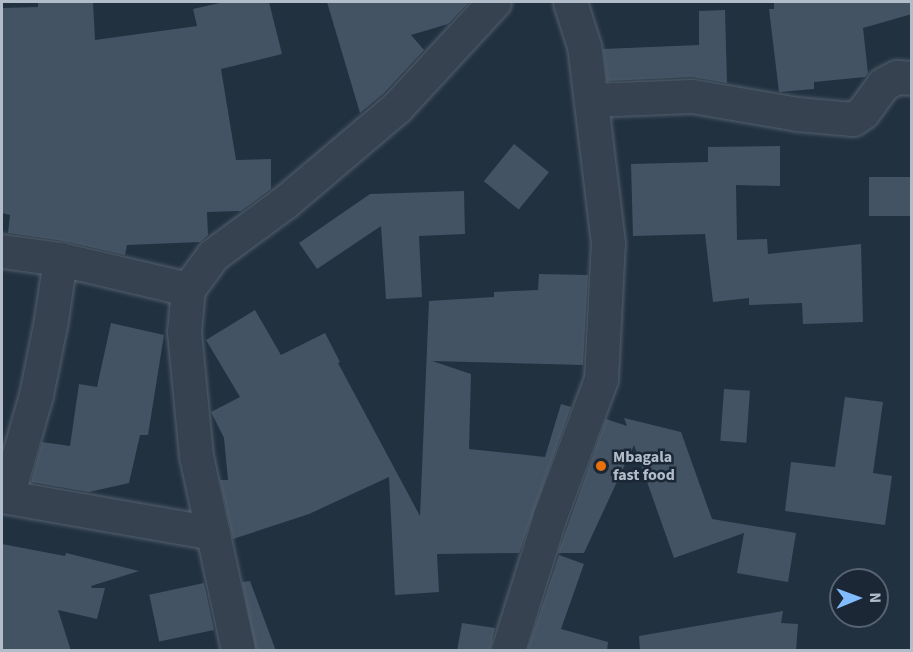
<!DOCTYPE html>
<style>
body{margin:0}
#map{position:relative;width:913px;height:652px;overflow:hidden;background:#223140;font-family:"Source Sans 3",sans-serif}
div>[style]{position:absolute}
.building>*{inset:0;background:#435364;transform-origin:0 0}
.roads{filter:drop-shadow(0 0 2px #54606d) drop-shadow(0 0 2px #54606d)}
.street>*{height:33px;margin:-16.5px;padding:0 16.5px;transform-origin:16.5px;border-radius:16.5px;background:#364250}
.dots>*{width:16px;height:16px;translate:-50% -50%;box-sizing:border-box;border:3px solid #1b2735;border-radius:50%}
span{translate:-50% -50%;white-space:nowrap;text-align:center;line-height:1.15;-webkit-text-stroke:5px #1b2735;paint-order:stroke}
.poi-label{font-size:16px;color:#b3bdca;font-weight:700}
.left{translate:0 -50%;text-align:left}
.frame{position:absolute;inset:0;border:3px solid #b3bdca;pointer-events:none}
.north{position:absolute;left:829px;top:568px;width:60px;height:60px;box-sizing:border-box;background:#1b2735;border:2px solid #586371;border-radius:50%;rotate:89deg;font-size:16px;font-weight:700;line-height:24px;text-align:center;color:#b3bdca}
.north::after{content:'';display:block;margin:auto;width:21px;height:27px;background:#83bbff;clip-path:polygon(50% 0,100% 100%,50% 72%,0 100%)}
</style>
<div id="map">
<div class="building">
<div style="clip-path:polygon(38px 2px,93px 2px,95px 40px,197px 26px,193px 9px,224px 2px,269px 2px,282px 54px,221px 69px,236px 160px,271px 159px,271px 189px,241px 211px,207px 212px,208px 235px,200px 242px,127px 245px,125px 255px,64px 241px,8px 233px,10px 215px,2px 213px,2px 8px,38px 7px)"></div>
<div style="clip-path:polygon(327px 2px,469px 2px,448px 24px,411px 35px,424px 50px,384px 93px,360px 113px)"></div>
<div style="clip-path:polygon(774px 2px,912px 2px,912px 14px,863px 28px,868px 73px,865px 77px,814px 82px,814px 89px,779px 92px,769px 9px,774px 9px)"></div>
<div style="clip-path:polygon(725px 10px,727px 83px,692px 77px,607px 81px,603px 49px,699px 45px,699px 11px)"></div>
<div style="left:514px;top:144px;width:45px;height:48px;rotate:39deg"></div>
<div style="clip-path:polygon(780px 146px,780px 186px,736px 185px,737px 240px,767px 239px,768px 254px,861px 244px,863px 322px,803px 324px,802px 303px,749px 305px,749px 298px,713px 302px,705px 234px,633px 236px,631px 164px,708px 162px,708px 147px)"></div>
<div style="left:869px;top:177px;width:43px;height:39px"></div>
<div style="clip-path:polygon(464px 191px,465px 234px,419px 236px,422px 297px,386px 299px,381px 226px,317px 269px,299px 243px,370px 194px)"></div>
<div style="clip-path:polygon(539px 274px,588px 275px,583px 365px,432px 361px,471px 374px,469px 449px,545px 457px,561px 404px,571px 407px,519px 553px,437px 554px,439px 592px,395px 595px,389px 477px,309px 514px,233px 539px,220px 480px,228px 480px,224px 438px,211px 412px,240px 397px,206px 340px,255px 310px,281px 355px,325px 333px,340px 362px,338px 363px,420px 516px,429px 301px,494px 297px,494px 292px,538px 290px)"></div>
<div style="clip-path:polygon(111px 323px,164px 335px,148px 435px,140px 435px,129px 483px,89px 492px,31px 482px,42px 442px,70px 446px,79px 384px,97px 387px)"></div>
<div style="left:724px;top:389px;width:26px;height:52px;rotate:4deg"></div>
<div style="clip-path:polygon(845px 397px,883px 402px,873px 473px,892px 476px,885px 525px,785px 511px,791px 462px,835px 467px)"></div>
<div style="clip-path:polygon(624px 418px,681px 432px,712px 519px,796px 533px,788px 582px,737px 573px,744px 533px,674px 558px,634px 445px,584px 553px,558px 553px,606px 419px,627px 426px)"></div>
<div style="clip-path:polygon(2px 544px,65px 556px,66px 553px,139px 571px,91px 586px,92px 588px,105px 588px,97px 619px,58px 610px,71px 651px,2px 651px)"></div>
<div style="clip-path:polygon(559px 555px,584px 564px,561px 629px,608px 642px,607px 651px,527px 651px)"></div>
<div style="clip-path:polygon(250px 581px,276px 651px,256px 651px,242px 582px)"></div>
<div style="left:204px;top:583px;width:48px;height:56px;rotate:78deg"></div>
<div style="clip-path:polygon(783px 611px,781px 623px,798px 624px,796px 651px,640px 651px,639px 636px)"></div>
<div style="clip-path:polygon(462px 623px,495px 628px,490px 651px,457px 651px)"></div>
</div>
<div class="roads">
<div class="street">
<div style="left:591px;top:100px;width:101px;rotate:-2.3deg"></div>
<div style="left:692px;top:96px;width:107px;rotate:9.7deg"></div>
<div style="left:797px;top:114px;width:56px;rotate:5.1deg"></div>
<div style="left:853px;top:119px;width:12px;rotate:-35deg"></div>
<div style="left:863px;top:112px;width:34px;rotate:-54deg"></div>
<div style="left:883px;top:84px;width:16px;rotate:-27deg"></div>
<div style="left:897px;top:77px;width:15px;rotate:4deg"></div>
<div style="left:2px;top:251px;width:59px;rotate:7.9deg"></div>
<div style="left:60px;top:259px;width:131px;rotate:13.2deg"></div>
<div style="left:2px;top:496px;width:214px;rotate:9.9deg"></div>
<div style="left:7px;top:496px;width:105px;rotate:-74deg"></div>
<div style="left:36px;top:395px;width:76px;rotate:-78.7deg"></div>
<div style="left:51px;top:320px;width:62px;rotate:-81.6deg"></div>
<div style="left:238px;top:650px;width:198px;rotate:-102.2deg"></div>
<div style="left:196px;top:456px;width:125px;rotate:-95.5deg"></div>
<div style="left:184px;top:332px;width:43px;rotate:-84.7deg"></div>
<div style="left:188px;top:289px;width:42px;rotate:-53.7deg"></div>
<div style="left:213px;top:255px;width:89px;rotate:-36.4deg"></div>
<div style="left:285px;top:202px;width:147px;rotate:-40.3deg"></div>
<div style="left:397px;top:107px;width:143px;rotate:-47.3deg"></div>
<div style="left:508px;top:650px;width:140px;rotate:-72.6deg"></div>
<div style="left:550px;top:516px;width:146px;rotate:-69.6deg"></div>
<div style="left:601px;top:379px;width:136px;rotate:-87.1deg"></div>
<div style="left:608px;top:243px;width:198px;rotate:-96.9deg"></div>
<div style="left:584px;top:46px;width:46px;rotate:-107.7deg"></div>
</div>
</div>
<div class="dots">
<div style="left:601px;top:466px;background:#e8710a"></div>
</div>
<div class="poi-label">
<span class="left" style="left:613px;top:466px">Mbagala<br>fast food</span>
</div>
<div class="frame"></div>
<div class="north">N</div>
</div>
